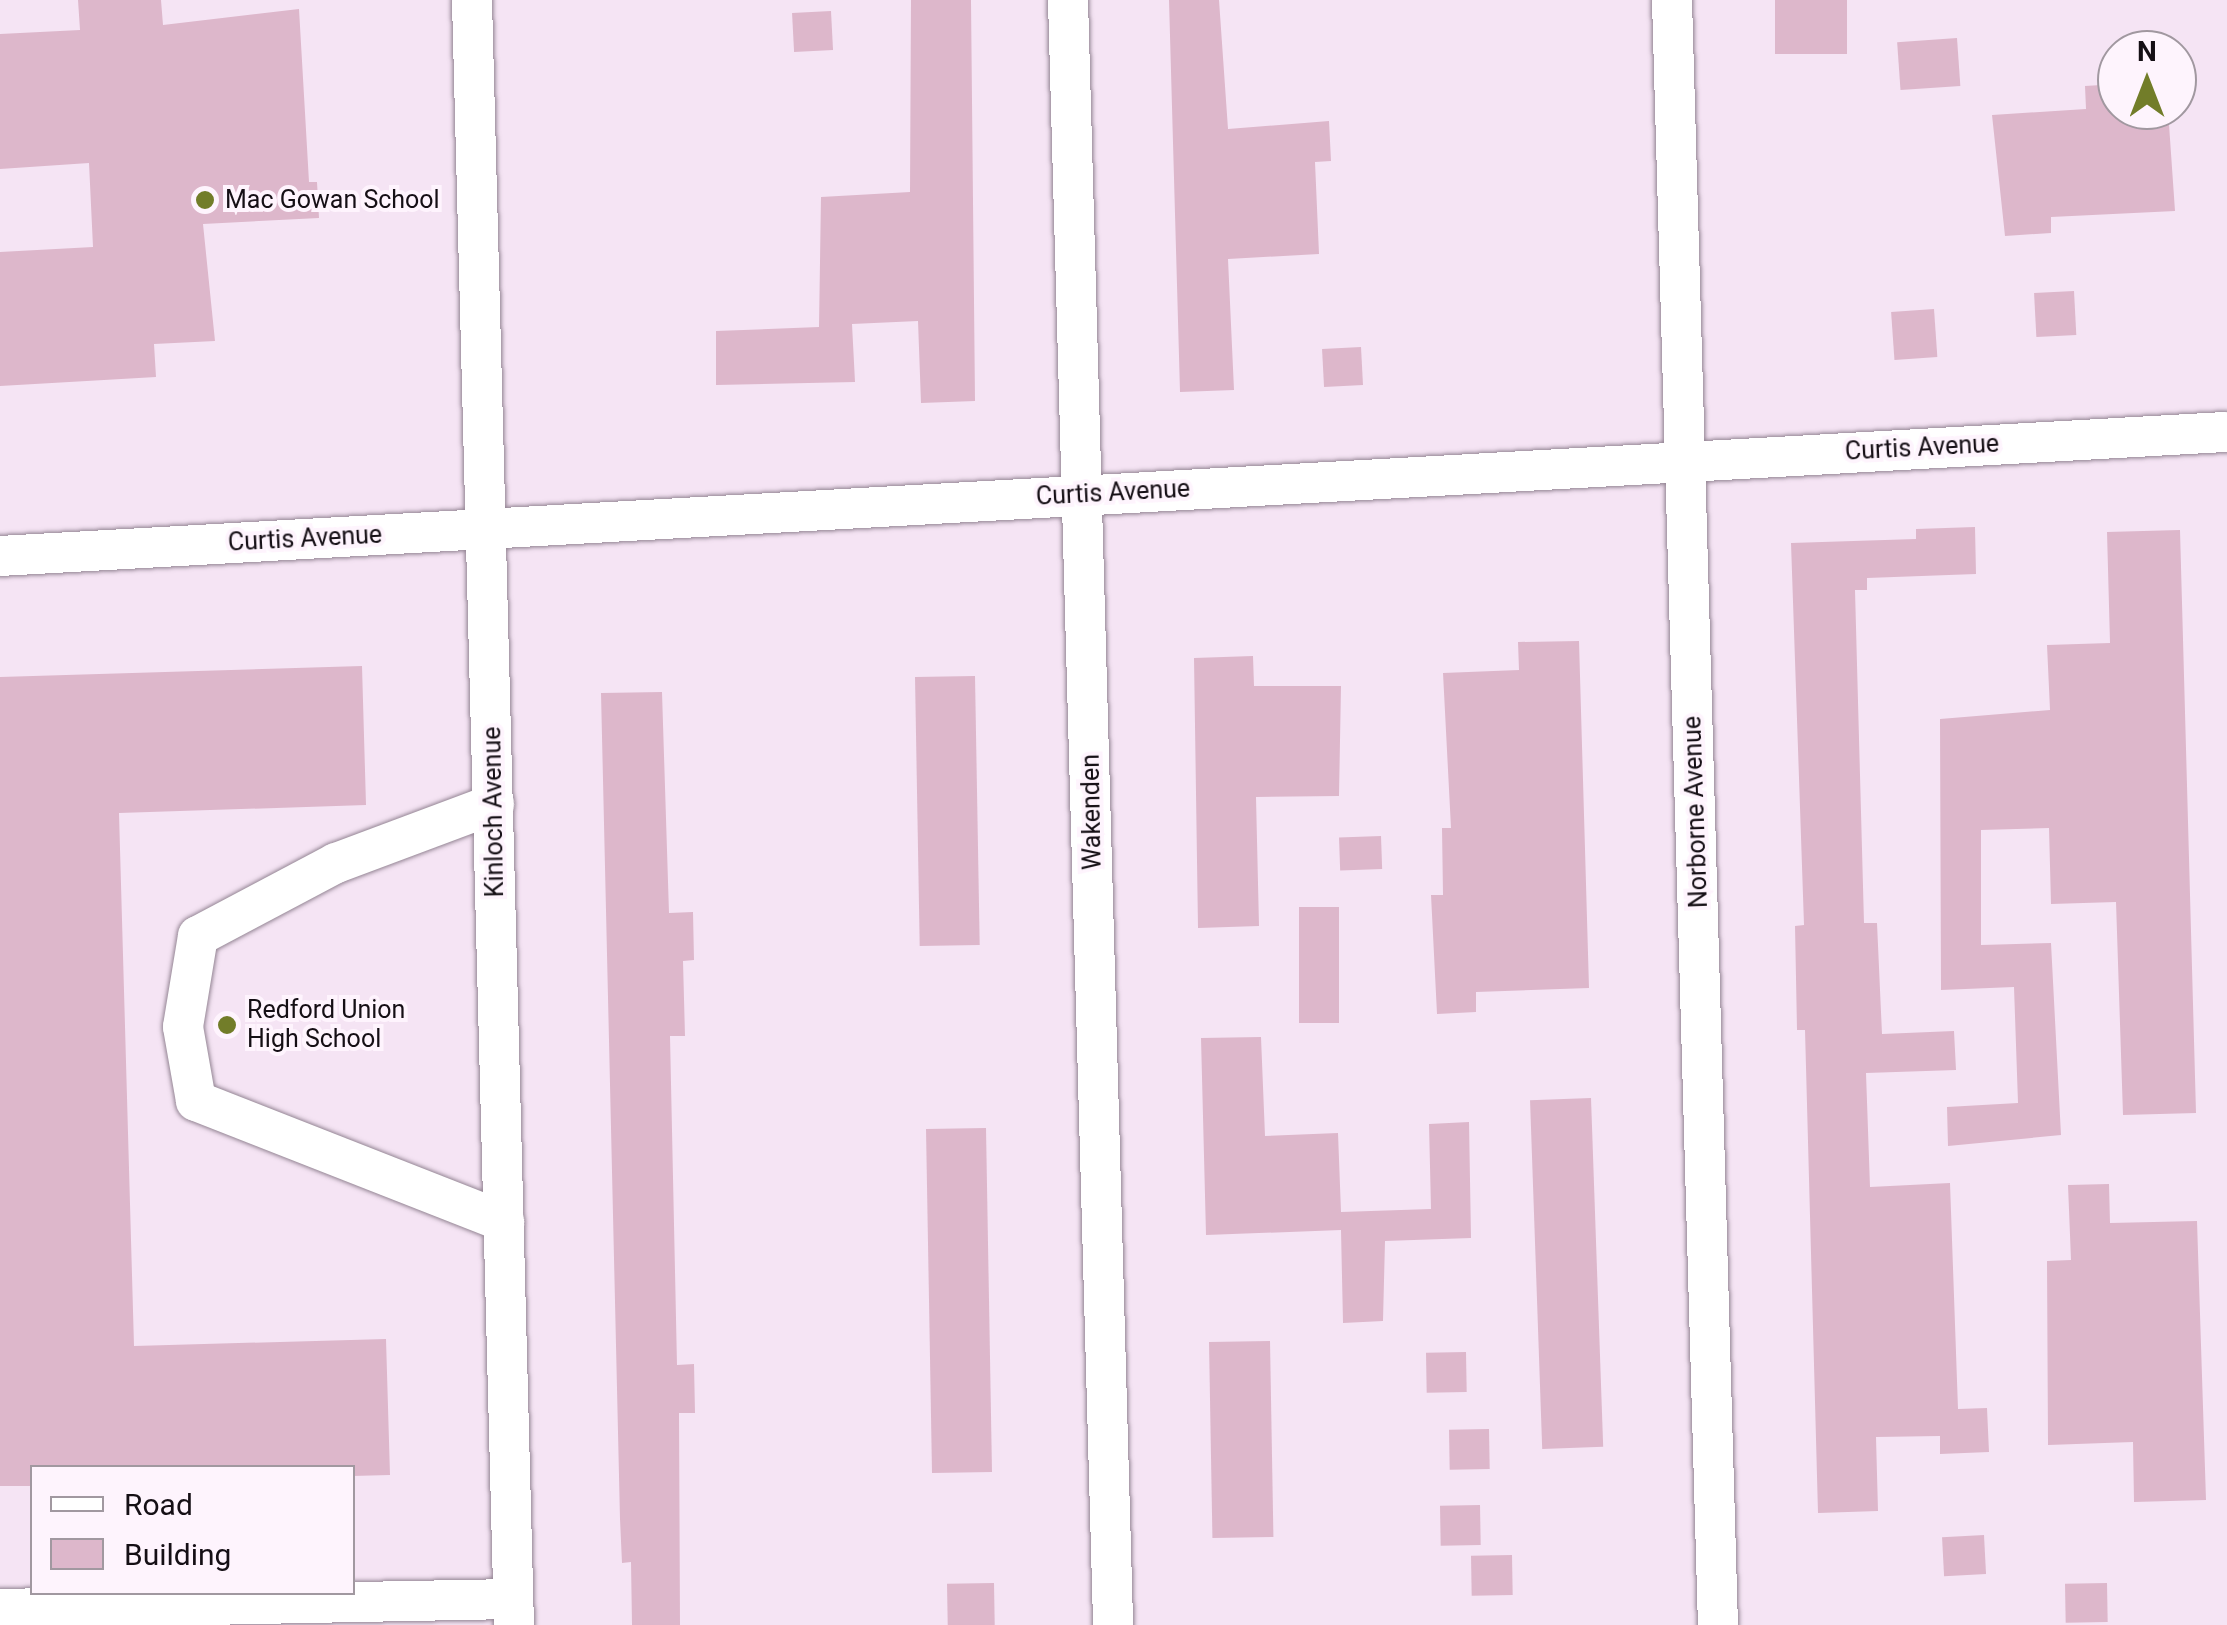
<!DOCTYPE html>
<style>
body{margin:0}
#map{position:relative;width:2227px;height:1625px;overflow:hidden;background:#f5e4f4;font-family:Roboto,sans-serif}
div>[style]{position:absolute}
.building>*{inset:0;background:#ddb7cb;transform-origin:0 0}
.roads{filter:drop-shadow(0 0 2px #948594) drop-shadow(0 0 2px #948594)}
.minor>*{height:40px;margin:-20px;padding:0 20px;transform-origin:20px;border-radius:20px;background:#fff}
.dots>*{width:28px;height:28px;translate:-50% -50%;box-sizing:border-box;border:5px solid #fef4fd;border-radius:50%}
span{translate:-50% -50%;white-space:nowrap;text-align:center;line-height:1.15;-webkit-text-stroke:8px #fef4fd;paint-order:stroke}
.poi-label{font-size:25px;color:#150f15}
.left{translate:0 -50%;text-align:left}
.street-label{font-size:25px;color:#150f15}
.legend{position:absolute;left:30px;top:1465px;width:325px;height:130px;box-sizing:border-box;background:#fef4fd;border:2px solid #a198a0;margin:0;padding:12px 18px;list-style:none;font-size:30px;color:#150f15}
.legend li{display:flex;align-items:center;gap:20px;height:50px}
.legend b{width:50px;border:2px solid #a198a0}
.north{position:absolute;left:2097px;top:30px;width:100px;height:100px;box-sizing:border-box;background:#fef4fd;border:2px solid #a198a0;border-radius:50%;rotate:0deg;font-size:28px;font-weight:700;line-height:40px;text-align:center;color:#150f15}
.north::after{content:'';display:block;margin:auto;width:35px;height:45px;background:#727d29;clip-path:polygon(50% 0,100% 100%,50% 72%,0 100%)}
</style>
<div id="map">
<div class="building">
<div style="clip-path:polygon(78px 0,161px 0,163px 25px,299px 9px,309px 182px,317px 182px,319px 218px,203px 224px,215px 341px,154px 344px,156px 377px,0 386px,0 252px,93px 247px,89px 163px,0 169px,0 34px,80px 30px)"></div>
<div style="clip-path:polygon(911px 0,971px 0,975px 401px,921px 403px,918px 321px,852px 324px,855px 382px,716px 385px,716px 331px,819px 327px,821px 197px,910px 192px)"></div>
<div style="clip-path:polygon(1169px 0,1219px 0,1228px 129px,1329px 121px,1331px 161px,1315px 162px,1319px 254px,1228px 259px,1234px 390px,1180px 392px)"></div>
<div style="left:1775px;top:0;width:72px;height:54px"></div>
<div style="left:831px;top:11px;width:39px;height:39px;rotate:87deg"></div>
<div style="left:1957px;top:38px;width:48px;height:60px;rotate:86deg"></div>
<div style="clip-path:polygon(2117px 84px,2117px 110px,2168px 110px,2175px 211px,2051px 217px,2051px 233px,2005px 236px,1992px 115px,2086px 109px,2085px 86px)"></div>
<div style="left:2074px;top:291px;width:44px;height:40px;rotate:87deg"></div>
<div style="left:1934px;top:309px;width:48px;height:43px;rotate:86deg"></div>
<div style="left:1361px;top:347px;width:38px;height:39px;rotate:87deg"></div>
<div style="clip-path:polygon(1975px 527px,1976px 574px,1867px 578px,1867px 590px,1855px 590px,1864px 923px,1877px 923px,1882px 1034px,1954px 1031px,1956px 1070px,1866px 1073px,1870px 1187px,1950px 1183px,1958px 1409px,1987px 1408px,1989px 1452px,1940px 1454px,1940px 1436px,1876px 1437px,1878px 1511px,1818px 1513px,1805px 1030px,1797px 1030px,1795px 926px,1804px 925px,1791px 543px,1916px 539px,1916px 529px)"></div>
<div style="clip-path:polygon(2180px 530px,2196px 1113px,2123px 1115px,2116px 902px,2051px 904px,2049px 828px,1981px 830px,1981px 945px,2051px 943px,2061px 1135px,1948px 1146px,1947px 1107px,2018px 1103px,2014px 987px,1941px 990px,1940px 719px,2050px 710px,2047px 645px,2110px 643px,2107px 532px)"></div>
<div style="clip-path:polygon(1579px 641px,1589px 988px,1476px 992px,1476px 1012px,1437px 1014px,1431px 895px,1443px 895px,1442px 828px,1451px 828px,1443px 673px,1519px 670px,1518px 642px)"></div>
<div style="clip-path:polygon(1253px 656px,1254px 686px,1341px 686px,1339px 796px,1256px 797px,1259px 926px,1198px 928px,1194px 658px)"></div>
<div style="clip-path:polygon(362px 666px,366px 805px,119px 813px,134px 1346px,386px 1339px,390px 1475px,352px 1476px,352px 1468px,32px 1468px,32px 1486px,0 1486px,0 677px)"></div>
<div style="left:975px;top:676px;width:269px;height:60px;rotate:89deg"></div>
<div style="clip-path:polygon(662px 692px,669px 913px,693px 912px,694px 960px,683px 961px,685px 1036px,670px 1036px,677px 1365px,694px 1364px,695px 1413px,679px 1413px,680px 1625px,632px 1625px,631px 1562px,622px 1563px,620px 1519px,601px 693px)"></div>
<div style="left:1381px;top:836px;width:33px;height:42px;rotate:88deg"></div>
<div style="left:1339px;top:907px;width:116px;height:40px;rotate:90deg"></div>
<div style="clip-path:polygon(1261px 1037px,1265px 1136px,1338px 1133px,1341px 1212px,1431px 1209px,1429px 1124px,1469px 1122px,1471px 1238px,1385px 1241px,1383px 1321px,1343px 1323px,1341px 1230px,1206px 1235px,1201px 1038px)"></div>
<div style="left:1591px;top:1098px;width:349px;height:61px;rotate:88deg"></div>
<div style="left:986px;top:1128px;width:344px;height:60px;rotate:89deg"></div>
<div style="clip-path:polygon(2109px 1184px,2110px 1223px,2197px 1221px,2206px 1500px,2134px 1502px,2133px 1442px,2048px 1445px,2047px 1261px,2071px 1260px,2068px 1185px)"></div>
<div style="left:1270px;top:1341px;width:196px;height:61px;rotate:89deg"></div>
<div style="left:1466px;top:1352px;width:40px;height:40px;rotate:89deg"></div>
<div style="left:1489px;top:1429px;width:40px;height:40px;rotate:89deg"></div>
<div style="left:1480px;top:1505px;width:40px;height:40px;rotate:89deg"></div>
<div style="left:1984px;top:1535px;width:39px;height:42px;rotate:87deg"></div>
<div style="left:1512px;top:1555px;width:40px;height:41px;rotate:89deg"></div>
<div style="left:994px;top:1583px;width:42px;height:47px;rotate:89deg"></div>
<div style="left:2107px;top:1583px;width:39px;height:42px;rotate:89deg"></div>
</div>
<div class="roads">
<div class="minor">
<div style="left:472px;top:0;width:1626px;rotate:88.52deg"></div>
<div style="left:1068px;top:0;width:1626px;rotate:88.41deg"></div>
<div style="left:1672px;top:0;width:1626px;rotate:88.38deg"></div>
<div style="left:0;top:556px;width:2230px;rotate:-3.19deg"></div>
<div style="left:494px;top:804px;width:169px;rotate:159.5deg"></div>
<div style="left:336px;top:863px;width:156px;rotate:152.1deg"></div>
<div style="left:198px;top:936px;width:92px;rotate:99.4deg"></div>
<div style="left:183px;top:1027px;width:75px;rotate:80deg"></div>
<div style="left:196px;top:1101px;width:331px;rotate:21.4deg"></div>
<div style="left:0;top:1609px;width:513px;rotate:-1.12deg"></div>
</div>
</div>
<div class="dots">
<div style="left:205px;top:200px;background:#727d29"></div>
<div style="left:227px;top:1025px;background:#727d29"></div>
</div>
<div class="poi-label">
<span class="left" style="left:225px;top:200px">Mac Gowan School</span>
<span class="left" style="left:247px;top:1025px">Redford Union<br>High School</span>
</div>
<div class="street-label">
<span style="left:1922px;top:448px;rotate:-3deg">Curtis Avenue</span>
<span style="left:1113px;top:493px;rotate:-3deg">Curtis Avenue</span>
<span style="left:305px;top:539px;rotate:-3deg">Curtis Avenue</span>
<span style="left:494px;top:812px;rotate:-91deg">Kinloch Avenue</span>
<span style="left:1092px;top:812px;rotate:-91deg">Wakenden</span>
<span style="left:1696px;top:812px;rotate:-92deg">Norborne Avenue</span>
</div>
<ul class="legend">
<li><b style="height:12px;background:#fff"></b>Road</li>
<li><b style="height:28px;background:#ddb7cb"></b>Building</li>
</ul>
<div class="north">N</div>
</div>
